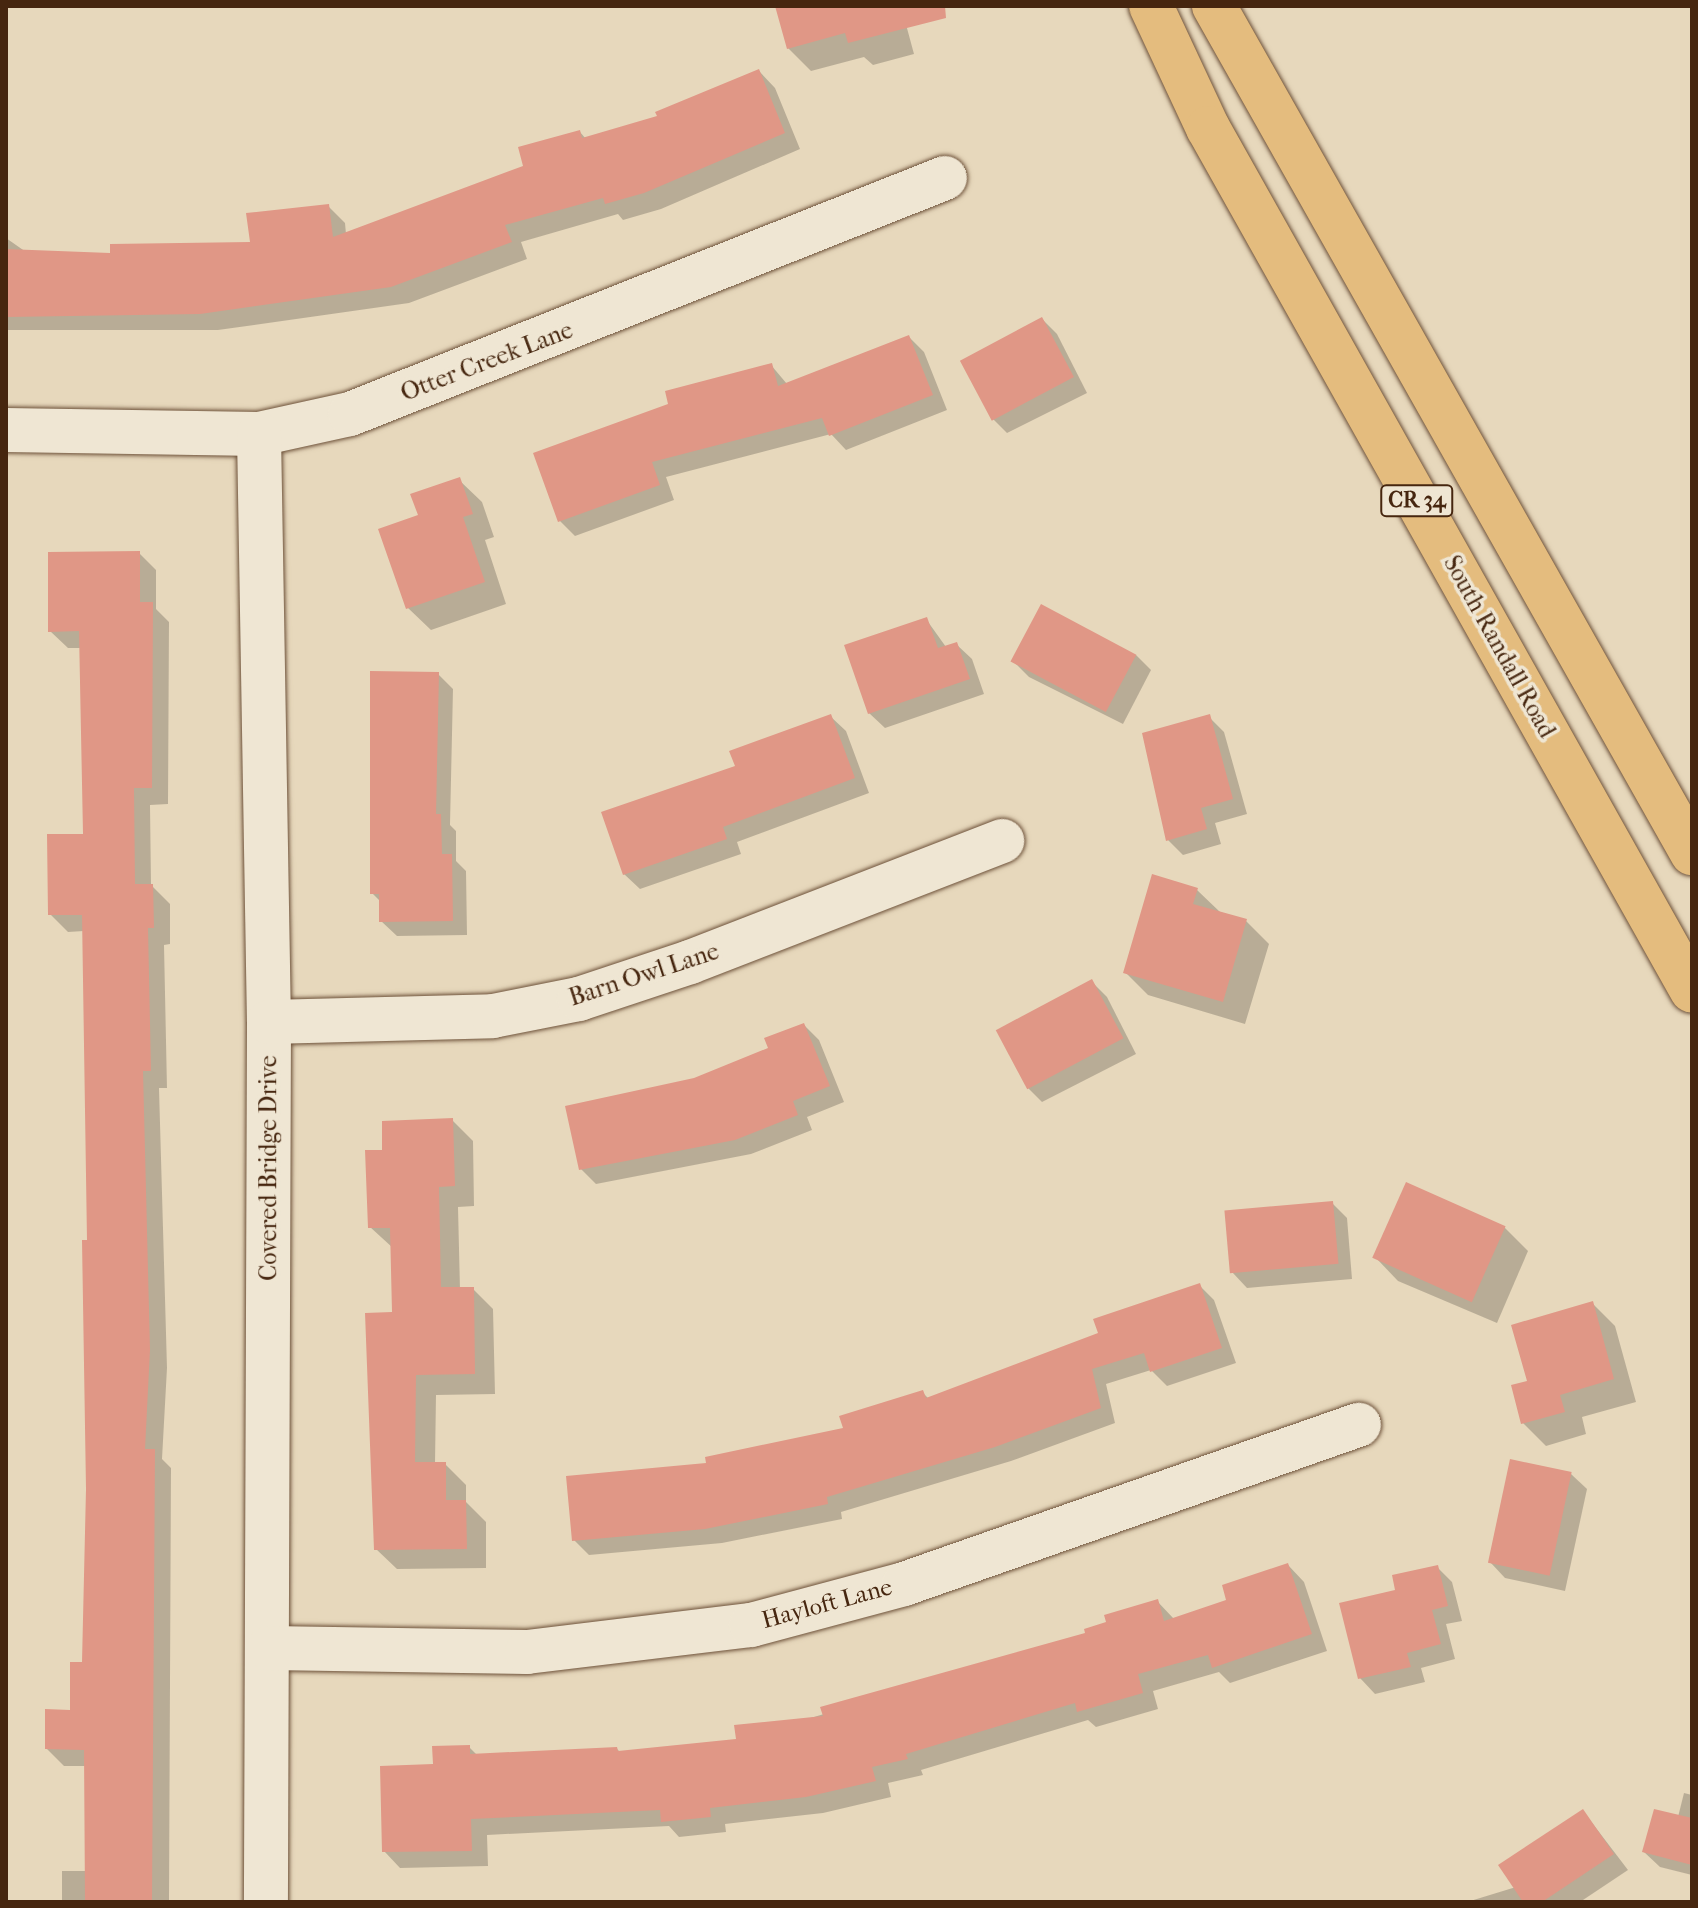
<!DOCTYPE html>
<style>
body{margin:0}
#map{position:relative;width:1698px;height:1908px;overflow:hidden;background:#e7d8bc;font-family:"IM FELL French Canon",serif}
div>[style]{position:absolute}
.shadow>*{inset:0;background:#0003}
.building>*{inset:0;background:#e09786;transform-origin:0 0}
.roads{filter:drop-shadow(0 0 2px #6e523a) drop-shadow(0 0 2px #6e523a)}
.minor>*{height:44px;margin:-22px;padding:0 22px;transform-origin:22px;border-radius:22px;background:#efe6d3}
.major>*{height:44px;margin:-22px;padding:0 22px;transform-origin:22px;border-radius:22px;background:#e4bc7e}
span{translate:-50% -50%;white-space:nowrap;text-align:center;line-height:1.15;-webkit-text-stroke:7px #efe6d3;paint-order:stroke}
.shield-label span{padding:2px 6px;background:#efe6d3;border:2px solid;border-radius:6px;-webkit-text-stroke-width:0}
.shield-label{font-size:22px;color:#46260f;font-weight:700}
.street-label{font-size:24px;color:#46260f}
.frame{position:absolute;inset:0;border:8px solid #46260f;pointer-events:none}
</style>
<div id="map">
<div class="shadow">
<div style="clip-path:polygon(777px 6px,901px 6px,914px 54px,873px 65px,864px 57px,811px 71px,788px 48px)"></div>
<div style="clip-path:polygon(759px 71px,775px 88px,800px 149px,661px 209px,623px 220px,618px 214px,521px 242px,527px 259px,409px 303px,218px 330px,6px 330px,6px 238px,26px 252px,112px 255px,252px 244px,328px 206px,345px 223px,346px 234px,526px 167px,580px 132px,586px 139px,659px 118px)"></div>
<div style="clip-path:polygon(1042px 319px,1057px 334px,1087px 393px,1007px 433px,992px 418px)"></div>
<div style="clip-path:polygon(909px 337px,924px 352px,947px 410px,846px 450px,831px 434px,666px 477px,674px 500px,575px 536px,560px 521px,771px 365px,787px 384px)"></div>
<div style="clip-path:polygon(459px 480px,482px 502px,494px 537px,485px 540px,506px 604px,431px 630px,408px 608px,420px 516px)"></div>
<div style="clip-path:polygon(139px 553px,156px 570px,156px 609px,169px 622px,168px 804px,150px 805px,151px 885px,170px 904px,170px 944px,164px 945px,167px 1088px,159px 1088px,167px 1368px,162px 1459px,171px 1468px,169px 1902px,62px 1902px,62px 1871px,88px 1871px,86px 1766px,64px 1766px,47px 1749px,72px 1712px,84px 1664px,90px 1242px,84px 931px,68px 932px,50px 914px,85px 836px,81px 648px,68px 648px,50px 631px)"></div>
<div style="clip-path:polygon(926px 619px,946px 647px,956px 644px,972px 659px,984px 694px,885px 728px,869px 713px)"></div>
<div style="clip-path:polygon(1136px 655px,1151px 670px,1123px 724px,1029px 677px,1014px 662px)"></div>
<div style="clip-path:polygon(438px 674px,453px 689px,450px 825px,456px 831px,456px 861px,466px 871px,467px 935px,397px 936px,381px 921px,381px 902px,372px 893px)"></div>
<div style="clip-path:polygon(830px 716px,846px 731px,869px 793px,737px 842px,741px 854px,640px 889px,624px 874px,738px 768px)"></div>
<div style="clip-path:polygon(1209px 717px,1224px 732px,1247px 814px,1215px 823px,1221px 844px,1183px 855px,1168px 840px)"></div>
<div style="clip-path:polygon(1197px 890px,1220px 912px,1246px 921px,1269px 944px,1245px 1024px,1148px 995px,1125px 972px)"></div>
<div style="clip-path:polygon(1092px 982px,1107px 997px,1136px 1054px,1042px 1102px,1027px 1087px,998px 1030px)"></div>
<div style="clip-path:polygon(804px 1025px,819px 1040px,844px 1102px,807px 1117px,812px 1130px,751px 1154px,596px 1184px,581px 1169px,695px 1080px,770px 1050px)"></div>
<div style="clip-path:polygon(452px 1120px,473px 1141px,474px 1206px,458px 1207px,460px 1289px,473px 1289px,493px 1309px,495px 1394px,436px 1395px,435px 1464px,445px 1464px,466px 1485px,466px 1502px,486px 1522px,486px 1568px,397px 1569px,376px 1549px,394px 1314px,393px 1248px,370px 1227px,384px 1152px)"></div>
<div style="clip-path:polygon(1407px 1185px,1505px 1228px,1528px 1251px,1497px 1323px,1398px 1281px,1376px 1258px)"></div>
<div style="clip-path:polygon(1332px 1203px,1347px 1218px,1352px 1279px,1247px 1288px,1232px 1272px)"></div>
<div style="clip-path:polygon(1199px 1285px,1214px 1300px,1236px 1363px,1167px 1386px,1151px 1370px,1106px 1384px,1115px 1423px,1011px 1461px,841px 1512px,842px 1519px,722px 1543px,589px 1555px,574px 1540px,709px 1465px,845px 1429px,922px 1392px,929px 1399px,1101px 1335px)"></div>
<div style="clip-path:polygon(1592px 1303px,1615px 1326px,1636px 1402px,1582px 1417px,1586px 1434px,1546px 1446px,1523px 1423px)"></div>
<div style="clip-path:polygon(1571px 1474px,1587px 1489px,1565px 1591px,1505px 1578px,1490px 1562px)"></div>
<div style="clip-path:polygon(1288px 1565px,1304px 1582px,1327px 1651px,1230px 1683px,1219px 1672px,1153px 1691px,1158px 1709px,1096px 1727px,1088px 1720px,921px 1770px,923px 1775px,888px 1783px,891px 1797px,823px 1813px,725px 1824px,726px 1832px,679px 1837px,669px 1826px,487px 1835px,488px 1866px,400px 1868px,384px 1851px,435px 1766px,469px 1747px,477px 1755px,617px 1749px,621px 1753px,738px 1740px,1088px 1634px,1157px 1601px,1174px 1619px,1229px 1601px)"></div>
<div style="clip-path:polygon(1437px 1567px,1452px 1582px,1462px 1621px,1446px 1624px,1455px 1659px,1421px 1668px,1425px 1682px,1375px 1694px,1360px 1678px)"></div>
<div style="clip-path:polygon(1684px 1793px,1692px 1795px,1692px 1875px,1660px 1867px,1644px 1852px,1678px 1817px)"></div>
<div style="clip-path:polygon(1583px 1811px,1628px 1870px,1580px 1902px,1467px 1902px,1516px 1887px)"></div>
</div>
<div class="building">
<div style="clip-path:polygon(775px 6px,945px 6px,946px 18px,848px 43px,845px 33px,787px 49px)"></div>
<div style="clip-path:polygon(759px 69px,785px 133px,644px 193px,605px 204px,603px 198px,505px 225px,512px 242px,391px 287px,200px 314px,6px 317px,6px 249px,110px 253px,110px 244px,250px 242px,246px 213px,329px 204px,333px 237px,523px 166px,518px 147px,580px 130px,582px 138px,657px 116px,655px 112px)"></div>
<div style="left:1042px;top:317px;width:68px;height:93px;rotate:62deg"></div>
<div style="clip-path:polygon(909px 335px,933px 395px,829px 436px,822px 418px,652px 462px,660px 485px,558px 522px,533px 453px,668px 404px,665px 391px,772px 363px,778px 386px)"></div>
<div style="clip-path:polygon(460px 477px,473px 514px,463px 517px,485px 582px,406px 609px,378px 529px,418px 515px,410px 494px)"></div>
<div style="clip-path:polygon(140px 551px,140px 602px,153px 602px,152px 788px,134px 788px,135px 884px,153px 884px,154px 928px,148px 928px,151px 1071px,143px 1071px,150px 1350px,145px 1449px,155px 1449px,152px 1902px,85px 1902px,84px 1750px,45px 1749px,45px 1709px,70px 1710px,70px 1662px,82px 1662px,86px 1489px,82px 1240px,87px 1240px,82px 915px,48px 915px,47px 834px,83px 834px,79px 631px,48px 632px,48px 552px)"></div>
<div style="left:1041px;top:604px;width:108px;height:65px;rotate:28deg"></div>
<div style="clip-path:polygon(927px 617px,938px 648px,957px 642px,970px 679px,868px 714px,844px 645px)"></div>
<div style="clip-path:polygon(370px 671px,439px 672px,436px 814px,441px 814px,442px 854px,452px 854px,453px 921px,379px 922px,379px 894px,370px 894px)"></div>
<div style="clip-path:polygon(831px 714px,855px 778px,723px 827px,727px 839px,623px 875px,601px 812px,735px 766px,729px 751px)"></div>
<div style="clip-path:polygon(1210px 714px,1233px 799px,1201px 808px,1207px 829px,1166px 841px,1142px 733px)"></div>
<div style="clip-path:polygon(1152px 874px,1198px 888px,1193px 904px,1247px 919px,1223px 1002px,1123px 973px)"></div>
<div style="left:1092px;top:979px;width:67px;height:109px;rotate:62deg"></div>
<div style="clip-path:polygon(804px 1023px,830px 1086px,793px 1101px,798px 1115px,735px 1140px,579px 1170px,565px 1106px,694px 1078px,768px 1048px,764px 1038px)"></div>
<div style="clip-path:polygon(453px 1118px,455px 1186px,439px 1187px,441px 1287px,474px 1287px,475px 1374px,416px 1375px,415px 1462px,446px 1462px,446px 1500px,466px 1500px,467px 1549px,374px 1550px,365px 1313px,392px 1312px,390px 1228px,368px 1228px,365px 1150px,382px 1150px,382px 1121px)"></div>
<div style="left:1406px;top:1182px;width:109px;height:83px;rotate:24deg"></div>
<div style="left:1333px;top:1201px;width:63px;height:109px;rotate:85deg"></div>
<div style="clip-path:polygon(1200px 1283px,1222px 1348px,1150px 1372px,1144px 1353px,1092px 1369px,1101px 1408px,995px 1447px,827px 1497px,828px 1504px,705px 1529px,572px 1541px,566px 1476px,706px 1463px,705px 1457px,843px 1428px,839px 1416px,923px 1390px,926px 1398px,1098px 1333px,1093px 1319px)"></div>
<div style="clip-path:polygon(1593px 1301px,1614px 1379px,1560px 1395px,1565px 1412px,1521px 1424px,1511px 1385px,1527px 1381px,1511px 1325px)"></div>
<div style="left:1510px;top:1459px;width:63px;height:106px;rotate:12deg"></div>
<div style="clip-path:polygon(1288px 1563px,1312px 1634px,1212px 1668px,1208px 1655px,1138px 1674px,1143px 1693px,1077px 1712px,1075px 1703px,906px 1754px,908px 1759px,872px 1767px,876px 1781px,806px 1797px,710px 1808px,711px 1817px,661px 1822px,660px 1810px,471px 1819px,472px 1851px,382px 1852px,380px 1766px,433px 1764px,432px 1746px,470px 1745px,470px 1754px,617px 1747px,618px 1751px,736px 1739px,734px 1725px,823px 1716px,820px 1707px,1085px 1633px,1084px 1629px,1106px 1622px,1104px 1615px,1158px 1599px,1164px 1621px,1226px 1600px,1222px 1585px)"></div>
<div style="clip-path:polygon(1438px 1565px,1448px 1606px,1432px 1610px,1441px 1644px,1407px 1653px,1411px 1667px,1358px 1679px,1339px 1603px,1395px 1590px,1392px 1575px)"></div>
<div style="clip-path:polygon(1583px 1809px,1614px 1854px,1542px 1902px,1523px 1902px,1498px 1865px)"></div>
<div style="clip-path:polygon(1654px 1809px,1692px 1818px,1692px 1865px,1642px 1852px)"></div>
</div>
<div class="roads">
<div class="minor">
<div style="left:6px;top:430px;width:253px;rotate:0.9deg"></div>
<div style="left:259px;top:434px;width:93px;rotate:-12.4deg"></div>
<div style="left:350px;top:414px;width:640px;rotate:-21.64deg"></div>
<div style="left:259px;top:434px;width:588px;rotate:89.03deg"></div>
<div style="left:269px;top:1022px;width:880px;rotate:90.2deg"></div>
<div style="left:269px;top:1022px;width:224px;rotate:-1.5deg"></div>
<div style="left:493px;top:1016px;width:88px;rotate:-11.2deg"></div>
<div style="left:579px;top:999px;width:117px;rotate:-18.4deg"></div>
<div style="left:690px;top:962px;width:335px;rotate:-21.2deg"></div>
<div style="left:269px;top:1648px;width:258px;rotate:0.9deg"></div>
<div style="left:527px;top:1652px;width:226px;rotate:-6.9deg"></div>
<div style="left:751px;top:1625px;width:158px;rotate:-15deg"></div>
<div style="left:904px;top:1584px;width:482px;rotate:-19.3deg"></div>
</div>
<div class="major">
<div style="left:1151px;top:6px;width:135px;rotate:65deg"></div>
<div style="left:1208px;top:128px;width:989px;rotate:60.71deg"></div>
<div style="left:1214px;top:6px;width:973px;rotate:60.56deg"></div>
</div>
</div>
<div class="shield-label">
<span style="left:1417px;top:501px">CR 34</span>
</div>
<div class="street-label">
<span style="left:487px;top:362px;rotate:-21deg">Otter Creek Lane</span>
<span style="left:1499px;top:647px;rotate:61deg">South Randall Road</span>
<span style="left:644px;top:975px;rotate:-18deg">Barn Owl Lane</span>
<span style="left:269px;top:1168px;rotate:-90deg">Covered Bridge Drive</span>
<span style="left:827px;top:1604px;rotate:-15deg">Hayloft Lane</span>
</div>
<div class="frame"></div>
</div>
